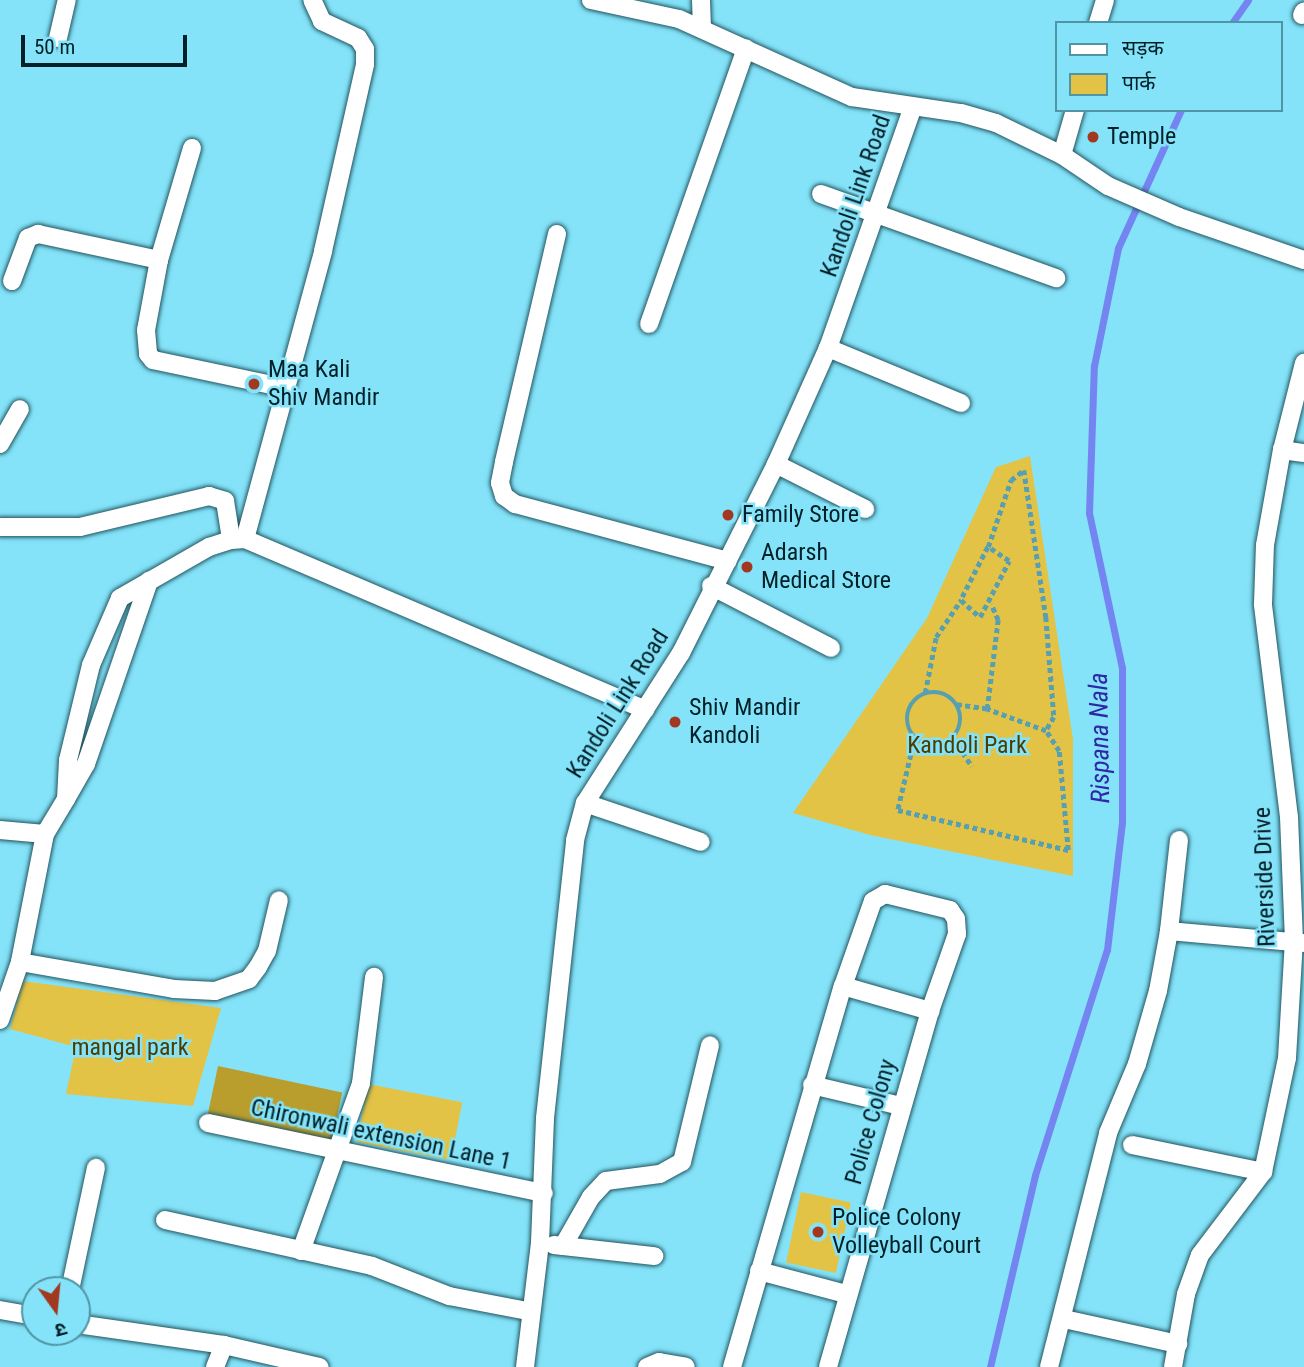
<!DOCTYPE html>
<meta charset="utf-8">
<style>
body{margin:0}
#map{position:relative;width:1304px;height:1367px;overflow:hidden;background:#84e3f9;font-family:"Roboto Condensed","Noto Sans Devanagari",sans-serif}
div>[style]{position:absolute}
.green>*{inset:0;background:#e3c346;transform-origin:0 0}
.forest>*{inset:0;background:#b99e2d;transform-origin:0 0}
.stream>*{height:7px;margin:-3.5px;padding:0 3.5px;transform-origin:3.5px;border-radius:3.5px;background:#7485f1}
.path>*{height:4.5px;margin-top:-2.25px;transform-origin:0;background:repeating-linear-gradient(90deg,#58a0b1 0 5px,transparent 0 8.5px)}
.path>.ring{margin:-2.25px;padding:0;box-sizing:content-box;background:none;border:4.5px solid #58a0b1;border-radius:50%}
.roads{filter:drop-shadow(0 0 2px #225560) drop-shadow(0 0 2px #225560)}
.street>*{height:18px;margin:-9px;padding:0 9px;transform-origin:9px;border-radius:9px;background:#fff}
.dots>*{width:19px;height:19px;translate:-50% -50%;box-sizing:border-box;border:4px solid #84e3f9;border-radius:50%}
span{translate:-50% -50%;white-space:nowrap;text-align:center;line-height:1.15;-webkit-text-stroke:5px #84e3f9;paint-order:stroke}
.poi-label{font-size:24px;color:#022027}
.left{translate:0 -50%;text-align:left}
.street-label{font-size:24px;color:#022027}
.park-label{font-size:24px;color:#4d3e00}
.water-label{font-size:26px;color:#2e28a6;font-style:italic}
.legend{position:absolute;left:1055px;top:21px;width:228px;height:91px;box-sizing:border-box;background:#84e3f9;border:2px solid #5095a5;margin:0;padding:9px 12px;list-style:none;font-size:21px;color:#022027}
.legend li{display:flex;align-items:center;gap:14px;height:35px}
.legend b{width:35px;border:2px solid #5095a5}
.north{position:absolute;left:21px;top:1276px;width:70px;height:70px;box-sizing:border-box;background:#84e3f9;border:2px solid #5095a5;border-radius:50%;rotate:165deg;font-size:19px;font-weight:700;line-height:28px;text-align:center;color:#022027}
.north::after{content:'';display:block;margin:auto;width:24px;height:32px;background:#a1381f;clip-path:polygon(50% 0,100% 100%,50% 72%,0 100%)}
.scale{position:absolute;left:21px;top:35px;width:166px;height:32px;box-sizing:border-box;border:4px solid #022027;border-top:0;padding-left:9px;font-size:21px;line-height:24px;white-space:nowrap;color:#022027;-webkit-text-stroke:5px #84e3f9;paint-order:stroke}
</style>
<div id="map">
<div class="green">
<div style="clip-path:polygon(1030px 456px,1073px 739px,1073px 876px,870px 835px,793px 813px,927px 618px,996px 467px)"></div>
<div style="clip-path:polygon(23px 981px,221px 1008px,193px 1106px,66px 1094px,76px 1047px,10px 1029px)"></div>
<div style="left:368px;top:1084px;width:96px;height:59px;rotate:11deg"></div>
<div style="left:801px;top:1192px;width:51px;height:72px;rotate:12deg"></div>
</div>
<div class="forest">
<div style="left:218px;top:1066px;width:127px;height:49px;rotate:12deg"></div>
</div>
<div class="stream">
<div style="left:1232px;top:23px;width:28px;rotate:-55deg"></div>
<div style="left:990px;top:1367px;width:197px;rotate:-76.8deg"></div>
<div style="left:1035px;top:1175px;width:236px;rotate:-72.3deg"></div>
<div style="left:1107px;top:950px;width:128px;rotate:-83.3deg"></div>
<div style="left:1122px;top:823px;width:155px;rotate:-90deg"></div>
<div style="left:1122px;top:668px;width:158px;rotate:-102deg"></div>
<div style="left:1089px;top:513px;width:147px;rotate:-88.1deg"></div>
<div style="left:1094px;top:366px;width:120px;rotate:-78.5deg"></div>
<div style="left:1118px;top:248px;width:152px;rotate:-65.5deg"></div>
</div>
<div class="path">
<div style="left:988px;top:547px;width:71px;rotate:-71.1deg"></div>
<div style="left:1011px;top:480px;width:16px;rotate:-38deg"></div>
<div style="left:1024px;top:470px;width:149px;rotate:81.5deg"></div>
<div style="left:1046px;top:617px;width:100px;rotate:85.4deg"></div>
<div style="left:1054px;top:717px;width:16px;rotate:120deg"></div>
<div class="ring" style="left:907px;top:692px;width:49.5px;height:49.5px"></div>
<div style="left:925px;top:693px;width:57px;rotate:-78.9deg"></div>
<div style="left:936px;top:637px;width:45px;rotate:-56deg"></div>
<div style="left:961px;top:600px;width:25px;rotate:42deg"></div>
<div style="left:980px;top:617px;width:63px;rotate:-62.6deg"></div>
<div style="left:1009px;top:561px;width:25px;rotate:-146deg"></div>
<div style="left:988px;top:547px;width:59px;rotate:117deg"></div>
<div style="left:987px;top:709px;width:90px;rotate:-83deg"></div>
<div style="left:998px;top:620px;width:17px;rotate:-114deg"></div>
<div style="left:915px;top:738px;width:74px;rotate:103.3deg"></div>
<div style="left:898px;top:810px;width:175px;rotate:13.2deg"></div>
<div style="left:1068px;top:850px;width:99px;rotate:-95.2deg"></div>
<div style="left:1059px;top:751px;width:24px;rotate:-123deg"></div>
<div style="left:1046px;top:731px;width:63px;rotate:-159.6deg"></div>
<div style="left:987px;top:709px;width:30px;rotate:-172deg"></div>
<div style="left:953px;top:738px;width:34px;rotate:56deg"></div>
</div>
<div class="roads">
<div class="street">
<div style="left:591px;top:0;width:90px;rotate:12.2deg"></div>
<div style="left:679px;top:19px;width:190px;rotate:24.3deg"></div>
<div style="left:852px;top:97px;width:110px;rotate:8.4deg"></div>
<div style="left:961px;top:113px;width:36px;rotate:16deg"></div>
<div style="left:996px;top:123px;width:73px;rotate:25.9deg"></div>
<div style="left:1062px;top:155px;width:55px;rotate:34deg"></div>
<div style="left:1108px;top:186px;width:77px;rotate:23.6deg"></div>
<div style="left:1179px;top:217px;width:132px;rotate:19deg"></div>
<div style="left:701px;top:0;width:29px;rotate:88deg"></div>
<div style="left:1302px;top:15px;width:4px;rotate:-63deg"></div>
<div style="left:1098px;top:23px;width:24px;rotate:-73deg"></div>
<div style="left:58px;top:38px;width:39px;rotate:-77deg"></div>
<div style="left:192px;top:148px;width:117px;rotate:106.4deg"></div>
<div style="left:159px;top:260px;width:71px;rotate:100.5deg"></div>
<div style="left:146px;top:330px;width:24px;rotate:85deg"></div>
<div style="left:148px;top:354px;width:8px;rotate:50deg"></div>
<div style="left:153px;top:360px;width:136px;rotate:11.9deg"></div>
<div style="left:1062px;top:155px;width:47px;rotate:-73.9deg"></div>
<div style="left:821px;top:194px;width:250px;rotate:19.7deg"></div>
<div style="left:557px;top:234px;width:234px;rotate:103.1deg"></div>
<div style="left:504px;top:462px;width:21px;rotate:101deg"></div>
<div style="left:500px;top:483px;width:14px;rotate:73deg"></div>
<div style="left:504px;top:496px;width:14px;rotate:36deg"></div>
<div style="left:515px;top:504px;width:220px;rotate:15deg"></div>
<div style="left:12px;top:281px;width:46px;rotate:-69.6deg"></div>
<div style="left:28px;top:238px;width:11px;rotate:-22deg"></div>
<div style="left:38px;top:234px;width:124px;rotate:12.1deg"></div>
<div style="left:649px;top:324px;width:292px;rotate:-70.6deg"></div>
<div style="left:828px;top:348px;width:144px;rotate:22.5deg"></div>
<div style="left:0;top:444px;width:40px;rotate:-60.3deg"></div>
<div style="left:1282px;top:450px;width:22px;rotate:8deg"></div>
<div style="left:776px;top:464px;width:100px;rotate:26.8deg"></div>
<div style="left:0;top:527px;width:80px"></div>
<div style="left:80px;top:527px;width:133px;rotate:-13.5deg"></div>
<div style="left:209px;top:496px;width:17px;rotate:17deg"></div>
<div style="left:225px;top:501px;width:39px;rotate:81deg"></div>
<div style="left:245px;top:539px;width:298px;rotate:-74.8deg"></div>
<div style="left:323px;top:251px;width:192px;rotate:-77.3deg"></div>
<div style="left:365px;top:64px;width:15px;rotate:-90deg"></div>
<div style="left:365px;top:49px;width:13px;rotate:-122deg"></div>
<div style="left:358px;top:38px;width:40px;rotate:-155deg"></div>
<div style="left:322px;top:21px;width:23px;rotate:-115deg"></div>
<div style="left:711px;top:586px;width:135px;rotate:27.3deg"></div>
<div style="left:66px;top:799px;width:39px;rotate:-87deg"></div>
<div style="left:68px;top:760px;width:98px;rotate:-76.4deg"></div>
<div style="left:91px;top:665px;width:73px;rotate:-66.6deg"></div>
<div style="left:120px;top:598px;width:103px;rotate:-29.8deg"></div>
<div style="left:209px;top:547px;width:23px;rotate:-18deg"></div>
<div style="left:231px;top:540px;width:14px;rotate:-4deg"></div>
<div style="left:245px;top:539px;width:435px;rotate:23.1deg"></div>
<div style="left:585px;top:803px;width:122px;rotate:18.6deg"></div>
<div style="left:0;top:830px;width:45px;rotate:5.1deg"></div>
<div style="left:45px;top:834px;width:41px;rotate:-59deg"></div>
<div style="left:66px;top:799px;width:40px;rotate:-60.3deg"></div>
<div style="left:86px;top:764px;width:194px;rotate:-71deg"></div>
<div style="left:45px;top:834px;width:130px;rotate:101.1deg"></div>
<div style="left:20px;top:962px;width:156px;rotate:9.9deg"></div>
<div style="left:174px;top:989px;width:41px;rotate:2.8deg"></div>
<div style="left:215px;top:991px;width:36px;rotate:-19deg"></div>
<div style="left:249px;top:979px;width:15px;rotate:-53deg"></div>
<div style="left:258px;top:967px;width:18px;rotate:-61deg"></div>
<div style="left:267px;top:951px;width:52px;rotate:-76.8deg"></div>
<div style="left:1179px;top:840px;width:92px;rotate:96.3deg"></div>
<div style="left:1169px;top:931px;width:136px;rotate:5.1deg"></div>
<div style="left:843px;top:986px;width:91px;rotate:16deg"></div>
<div style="left:0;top:1020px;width:61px;rotate:-71deg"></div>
<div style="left:812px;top:1085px;width:91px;rotate:13.3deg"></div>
<div style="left:208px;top:1123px;width:343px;rotate:11.8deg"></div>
<div style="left:1132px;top:1145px;width:134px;rotate:11.6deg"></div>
<div style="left:165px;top:1220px;width:212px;rotate:12.5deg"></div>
<div style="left:372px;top:1266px;width:83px;rotate:21.3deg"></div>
<div style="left:449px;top:1296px;width:80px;rotate:10.8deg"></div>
<div style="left:554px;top:1245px;width:101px;rotate:6.3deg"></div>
<div style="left:563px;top:1246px;width:56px;rotate:-60.3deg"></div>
<div style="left:591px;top:1197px;width:22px;rotate:-47deg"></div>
<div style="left:606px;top:1181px;width:54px;rotate:-7.4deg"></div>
<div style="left:660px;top:1174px;width:25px;rotate:-29deg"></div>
<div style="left:682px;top:1162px;width:120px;rotate:-76.5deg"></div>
<div style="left:301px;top:1251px;width:178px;rotate:-70.3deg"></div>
<div style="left:361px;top:1083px;width:107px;rotate:-83deg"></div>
<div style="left:759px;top:1271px;width:90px;rotate:14.8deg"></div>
<div style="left:70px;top:1290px;width:125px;rotate:-78deg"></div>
<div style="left:0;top:1310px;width:36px;rotate:10deg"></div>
<div style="left:1064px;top:1319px;width:117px;rotate:12.4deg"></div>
<div style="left:77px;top:1324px;width:148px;rotate:8.1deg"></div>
<div style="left:224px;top:1345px;width:98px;rotate:13deg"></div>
<div style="left:215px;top:1367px;width:24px;rotate:-68deg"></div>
<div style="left:525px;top:1367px;width:125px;rotate:-83.1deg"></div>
<div style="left:540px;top:1243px;width:125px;rotate:-87.7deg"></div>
<div style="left:545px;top:1118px;width:280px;rotate:-83.8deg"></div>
<div style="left:575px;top:840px;width:38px;rotate:-75deg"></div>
<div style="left:585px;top:803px;width:178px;rotate:-57.4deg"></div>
<div style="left:681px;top:653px;width:212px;rotate:-63.3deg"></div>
<div style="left:776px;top:464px;width:127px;rotate:-65.9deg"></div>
<div style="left:828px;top:348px;width:256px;rotate:-70.6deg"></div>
<div style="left:647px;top:1367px;width:13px;rotate:-23deg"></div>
<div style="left:659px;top:1362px;width:27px;rotate:10deg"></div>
<div style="left:732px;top:1367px;width:397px;rotate:-73.8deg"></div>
<div style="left:843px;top:986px;width:90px;rotate:-70.6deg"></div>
<div style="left:873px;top:901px;width:14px;rotate:-30deg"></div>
<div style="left:885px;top:894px;width:67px;rotate:13.8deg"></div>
<div style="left:950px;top:910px;width:11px;rotate:56deg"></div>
<div style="left:956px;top:919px;width:15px;rotate:86deg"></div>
<div style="left:957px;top:934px;width:82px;rotate:109.3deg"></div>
<div style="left:930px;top:1011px;width:370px;rotate:106deg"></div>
<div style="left:1049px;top:1367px;width:241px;rotate:-75.8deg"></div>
<div style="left:1108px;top:1133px;width:75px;rotate:-67.2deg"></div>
<div style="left:1137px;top:1064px;width:76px;rotate:-74deg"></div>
<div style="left:1158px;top:991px;width:61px;rotate:-79.6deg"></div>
<div style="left:1173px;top:1367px;width:74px;rotate:-79.9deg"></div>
<div style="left:1186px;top:1294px;width:41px;rotate:-70.3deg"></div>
<div style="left:1200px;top:1255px;width:104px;rotate:-52.8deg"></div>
<div style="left:1263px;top:1172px;width:116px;rotate:-78.1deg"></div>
<div style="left:1287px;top:1058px;width:117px;rotate:-86.6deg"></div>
<div style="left:1294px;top:941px;width:124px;rotate:-92.3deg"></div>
<div style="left:1289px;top:817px;width:215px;rotate:-97deg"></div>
<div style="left:1263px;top:604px;width:59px;rotate:-88.1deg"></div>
<div style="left:1265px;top:545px;width:97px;rotate:-79.9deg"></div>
<div style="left:1282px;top:450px;width:90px;rotate:-75.8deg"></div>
</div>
</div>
<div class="dots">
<div style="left:1093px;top:137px;background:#a1381f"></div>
<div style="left:254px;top:384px;background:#a1381f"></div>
<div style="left:728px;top:515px;background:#a1381f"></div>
<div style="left:747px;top:567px;background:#a1381f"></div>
<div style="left:675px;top:722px;background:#a1381f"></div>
<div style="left:818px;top:1232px;background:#a1381f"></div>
</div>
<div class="poi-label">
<span class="left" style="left:1107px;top:137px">Temple</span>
<span class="left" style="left:268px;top:384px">Maa Kali<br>Shiv Mandir</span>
<span class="left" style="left:742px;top:515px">Family Store</span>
<span class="left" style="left:761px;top:567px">Adarsh<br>Medical Store</span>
<span class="left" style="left:689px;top:722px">Shiv Mandir<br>Kandoli</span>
<span class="left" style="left:832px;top:1232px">Police Colony<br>Volleyball Court</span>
</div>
<div class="street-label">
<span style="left:856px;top:196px;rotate:-71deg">Kandoli Link Road</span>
<span style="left:618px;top:704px;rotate:-58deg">Kandoli Link Road</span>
<span style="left:1265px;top:877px;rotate:-92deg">Riverside Drive</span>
<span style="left:871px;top:1122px;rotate:-74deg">Police Colony</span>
<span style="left:381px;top:1135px;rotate:12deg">Chironwali extension Lane 1</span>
</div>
<div class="park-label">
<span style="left:967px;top:746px">Kandoli Park</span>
<span style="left:130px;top:1048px">mangal park</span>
</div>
<div class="water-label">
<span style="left:1100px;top:738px;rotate:-91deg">Rispana Nala</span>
</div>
<ul class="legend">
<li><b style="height:9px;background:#fff"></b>सड़क</li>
<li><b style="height:19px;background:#e3c346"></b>पार्क</li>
</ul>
<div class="north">उ</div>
<div class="scale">50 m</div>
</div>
